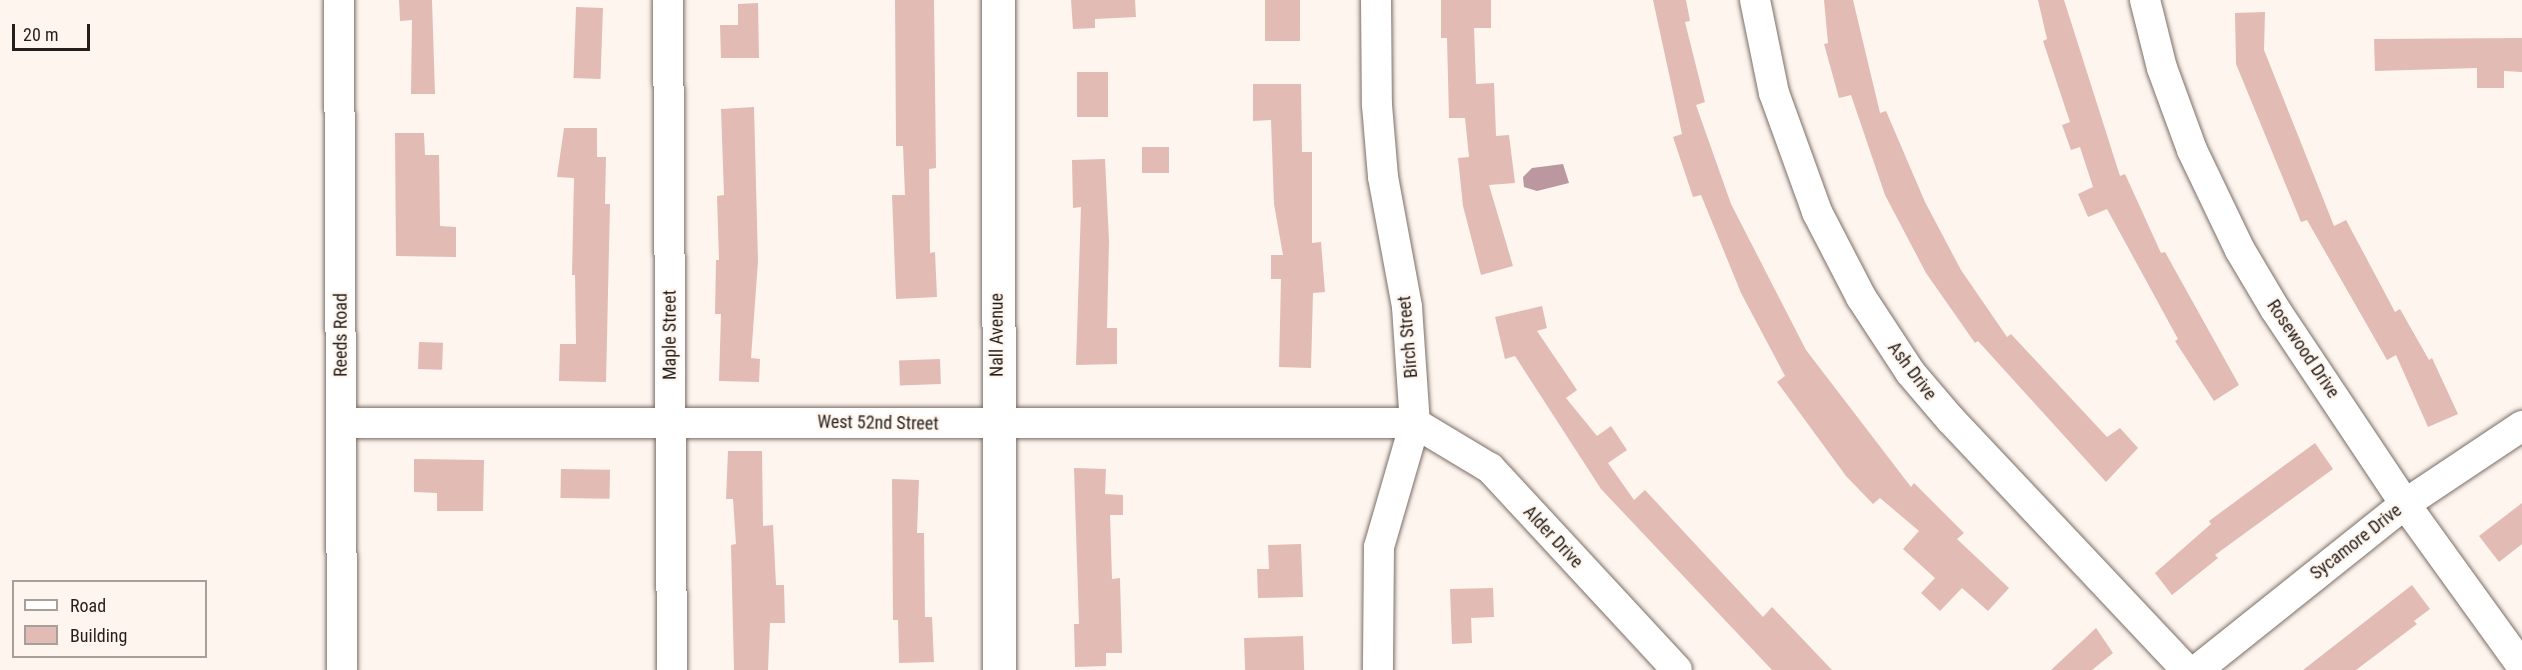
<!DOCTYPE html>
<style>
body{margin:0}
#map{position:relative;width:2522px;height:670px;overflow:hidden;background:#fef5ef;font-family:"Roboto Condensed",sans-serif}
div>[style]{position:absolute}
.water>*{inset:0;background:#bb979f}
.building>*{inset:0;background:#e2bbb5;transform-origin:0 0}
.roads{filter:drop-shadow(0 0 2px #7b6e66) drop-shadow(0 0 2px #7b6e66)}
.street>*{height:30px;margin:-15px;padding:0 15px;transform-origin:15px;border-radius:15px;background:#fff}
.secondary>*{height:33px;margin:-16.5px;padding:0 16.5px;transform-origin:16.5px;border-radius:16.5px;background:#fff}
span{translate:-50% -50%;white-space:nowrap;text-align:center;line-height:1.15;-webkit-text-stroke:4.5px #fef5ef;paint-order:stroke}
.street-label{font-size:18px;color:#241f1b}
.legend{position:absolute;left:12px;top:580px;width:195px;height:78px;box-sizing:border-box;background:#fef5ef;border:2px solid #a79f9a;margin:0;padding:8px 10px;list-style:none;font-size:18px;color:#241f1b}
.legend li{display:flex;align-items:center;gap:12px;height:30px}
.legend b{width:30px;border:2px solid #a79f9a}
.scale{position:absolute;left:12px;top:24px;width:78px;height:27px;box-sizing:border-box;border:3px solid #241f1b;border-top:0;padding-left:8px;font-size:18px;line-height:21px;white-space:nowrap;color:#241f1b;-webkit-text-stroke:4px #fef5ef;paint-order:stroke}
</style>
<div id="map">
<div class="water">
<div style="clip-path:polygon(1563px 164px,1569px 183px,1537px 191px,1524px 187px,1523px 177px,1532px 168px)"></div>
</div>
<div class="building">
<div style="clip-path:polygon(399px 0,432px 0,435px 94px,411px 94px,412px 20px,400px 21px)"></div>
<div style="clip-path:polygon(895px 0,934px 0,936px 168px,929px 169px,930px 253px,935px 252px,937px 297px,896px 299px,892px 195px,905px 195px,903px 146px,896px 146px)"></div>
<div style="clip-path:polygon(1071px 0,1135px 0,1136px 17px,1095px 19px,1095px 28px,1073px 29px)"></div>
<div style="left:1265px;top:0;width:35px;height:41px"></div>
<div style="clip-path:polygon(1441px 0,1491px 0,1491px 28px,1474px 28px,1476px 84px,1494px 83px,1496px 136px,1509px 135px,1515px 183px,1489px 185px,1513px 266px,1481px 275px,1463px 206px,1458px 158px,1469px 157px,1465px 118px,1449px 118px,1447px 38px,1441px 38px)"></div>
<div style="clip-path:polygon(1653px 0,1686px 0,1690px 21px,1685px 22px,1705px 102px,1696px 105px,1731px 204px,1806px 350px,1911px 487px,1914px 483px,1964px 533px,1957px 539px,2009px 588px,1988px 611px,1962px 588px,1940px 611px,1921px 593px,1935px 578px,1903px 549px,1919px 531px,1880px 498px,1873px 504px,1846px 476px,1777px 382px,1785px 376px,1741px 293px,1701px 195px,1693px 197px,1673px 137px,1682px 134px)"></div>
<div style="clip-path:polygon(1824px 0,1853px 0,1880px 113px,1886px 111px,1925px 202px,1961px 270px,2007px 337px,2011px 334px,2107px 437px,2120px 428px,2138px 448px,2106px 482px,1978px 341px,1975px 343px,1926px 273px,1885px 195px,1851px 95px,1839px 98px,1824px 44px,1828px 43px)"></div>
<div style="clip-path:polygon(2038px 0,2064px 0,2120px 176px,2125px 174px,2161px 253px,2165px 252px,2239px 385px,2214px 401px,2175px 341px,2178px 339px,2107px 209px,2088px 217px,2078px 194px,2093px 187px,2080px 147px,2071px 150px,2062px 125px,2070px 122px,2043px 41px,2047px 39px)"></div>
<div style="clip-path:polygon(758px 3px,759px 58px,721px 58px,720px 25px,738px 25px,738px 4px)"></div>
<div style="left:576px;top:7px;width:27px;height:71px;rotate:2deg"></div>
<div style="clip-path:polygon(2265px 12px,2264px 50px,2334px 226px,2346px 220px,2395px 312px,2400px 309px,2429px 360px,2432px 358px,2458px 414px,2428px 427px,2396px 355px,2387px 360px,2307px 220px,2301px 222px,2236px 64px,2235px 13px)"></div>
<div style="clip-path:polygon(2522px 38px,2522px 72px,2504px 71px,2504px 88px,2477px 88px,2477px 68px,2375px 71px,2374px 39px)"></div>
<div style="left:1077px;top:72px;width:31px;height:45px"></div>
<div style="clip-path:polygon(1253px 84px,1301px 84px,1302px 152px,1312px 152px,1312px 243px,1321px 242px,1325px 292px,1313px 293px,1311px 368px,1279px 367px,1281px 279px,1271px 279px,1271px 255px,1283px 255px,1274px 204px,1271px 120px,1253px 121px)"></div>
<div style="clip-path:polygon(754px 107px,758px 261px,751px 358px,760px 359px,759px 382px,719px 381px,721px 314px,715px 314px,716px 260px,719px 260px,717px 196px,724px 195px,721px 109px)"></div>
<div style="clip-path:polygon(564px 128px,597px 128px,597px 157px,606px 157px,605px 204px,610px 204px,606px 382px,559px 381px,560px 344px,576px 344px,575px 275px,572px 275px,574px 178px,557px 177px)"></div>
<div style="clip-path:polygon(395px 133px,424px 133px,425px 155px,439px 155px,440px 226px,456px 227px,456px 257px,396px 256px)"></div>
<div style="left:1142px;top:147px;width:27px;height:26px"></div>
<div style="clip-path:polygon(1105px 159px,1109px 241px,1107px 328px,1117px 328px,1117px 364px,1076px 365px,1081px 207px,1073px 208px,1072px 160px)"></div>
<div style="clip-path:polygon(1542px 306px,1547px 328px,1537px 331px,1577px 390px,1566px 398px,1597px 436px,1611px 426px,1627px 450px,1608px 463px,1634px 500px,1645px 490px,1763px 617px,1772px 607px,1832px 670px,1772px 670px,1601px 489px,1515px 356px,1505px 359px,1495px 317px)"></div>
<div style="left:419px;top:342px;width:24px;height:27px;rotate:2deg"></div>
<div style="left:940px;top:359px;width:25px;height:41px;rotate:88deg"></div>
<div style="clip-path:polygon(2315px 443px,2333px 469px,2215px 555px,2218px 558px,2172px 595px,2155px 573px,2211px 524px,2209px 521px)"></div>
<div style="clip-path:polygon(728px 451px,762px 451px,763px 526px,773px 525px,776px 585px,784px 585px,785px 623px,770px 623px,768px 670px,734px 670px,731px 545px,736px 544px,733px 499px,726px 499px)"></div>
<div style="clip-path:polygon(414px 459px,484px 460px,483px 511px,437px 511px,437px 493px,414px 492px)"></div>
<div style="clip-path:polygon(1074px 468px,1106px 469px,1105px 494px,1123px 495px,1123px 515px,1110px 515px,1112px 579px,1120px 578px,1122px 653px,1106px 653px,1106px 666px,1075px 667px,1074px 624px,1079px 624px)"></div>
<div style="left:561px;top:469px;width:49px;height:29px;rotate:1deg"></div>
<div style="clip-path:polygon(892px 479px,919px 480px,917px 533px,924px 533px,925px 617px,932px 617px,934px 662px,899px 663px,898px 620px,893px 620px)"></div>
<div style="clip-path:polygon(2522px 503px,2522px 544px,2499px 562px,2479px 536px)"></div>
<div style="clip-path:polygon(1301px 544px,1303px 597px,1258px 598px,1257px 569px,1269px 569px,1268px 545px)"></div>
<div style="clip-path:polygon(2412px 585px,2430px 609px,2414px 621px,2417px 624px,2356px 670px,2303px 670px)"></div>
<div style="clip-path:polygon(1493px 588px,1494px 617px,1471px 618px,1472px 643px,1452px 644px,1450px 589px)"></div>
<div style="clip-path:polygon(2096px 628px,2113px 653px,2092px 670px,2051px 670px)"></div>
<div style="left:1303px;top:636px;width:34px;height:59px;rotate:88deg"></div>
</div>
<div class="roads">
<div class="street">
<div style="left:339px;top:0;width:670px;rotate:89.74deg"></div>
<div style="left:668px;top:0;width:670px;rotate:89.66deg"></div>
<div style="left:1376px;top:0;width:105px;rotate:89.5deg"></div>
<div style="left:1377px;top:105px;width:72px;rotate:85.2deg"></div>
<div style="left:1383px;top:177px;width:132px;rotate:79.5deg"></div>
<div style="left:1407px;top:307px;width:116px;rotate:86.1deg"></div>
<div style="left:1415px;top:423px;width:129px;rotate:106.2deg"></div>
<div style="left:1379px;top:547px;width:123px;rotate:90.5deg"></div>
<div style="left:1755px;top:0;width:95px;rotate:78.5deg"></div>
<div style="left:1774px;top:93px;width:127px;rotate:70.1deg"></div>
<div style="left:1817px;top:212px;width:96px;rotate:62.6deg"></div>
<div style="left:1861px;top:297px;width:90px;rotate:56.8deg"></div>
<div style="left:1910px;top:372px;width:63px;rotate:49.5deg"></div>
<div style="left:1951px;top:420px;width:344px;rotate:46.7deg"></div>
<div style="left:2145px;top:0;width:70px;rotate:76deg"></div>
<div style="left:2162px;top:68px;width:87px;rotate:69.9deg"></div>
<div style="left:2192px;top:150px;width:111px;rotate:64.4deg"></div>
<div style="left:2240px;top:250px;width:69px;rotate:59.3deg"></div>
<div style="left:2275px;top:309px;width:234px;rotate:56.3deg"></div>
<div style="left:2405px;top:504px;width:200px;rotate:54.2deg"></div>
<div style="left:341px;top:423px;width:1074px"></div>
<div style="left:1415px;top:423px;width:87px;rotate:31deg"></div>
<div style="left:1490px;top:468px;width:275px;rotate:47.2deg"></div>
<div style="left:2197px;top:670px;width:266px;rotate:-38.6deg"></div>
<div style="left:2405px;top:504px;width:141px;rotate:-33.7deg"></div>
</div>
<div class="secondary">
<div style="left:998px;top:0;width:670px;rotate:89.91deg"></div>
</div>
</div>
<div class="street-label">
<span style="left:341px;top:335px;rotate:-90deg">Reeds Road</span>
<span style="left:670px;top:335px;rotate:-90deg">Maple Street</span>
<span style="left:997px;top:335px;rotate:-90deg">Nall Avenue</span>
<span style="left:1408px;top:337px;rotate:-95deg">Birch Street</span>
<span style="left:2303px;top:349px;rotate:56deg">Rosewood Drive</span>
<span style="left:1912px;top:371px;rotate:53deg">Ash Drive</span>
<span style="left:878px;top:423px;rotate:1deg">West 52nd Street</span>
<span style="left:1553px;top:537px;rotate:47deg">Alder Drive</span>
<span style="left:2356px;top:542px;rotate:-38deg">Sycamore Drive</span>
</div>
<ul class="legend">
<li><b style="height:8px;background:#fff"></b>Road</li>
<li><b style="height:16px;background:#e2bbb5"></b>Building</li>
</ul>
<div class="scale">20 m</div>
</div>
